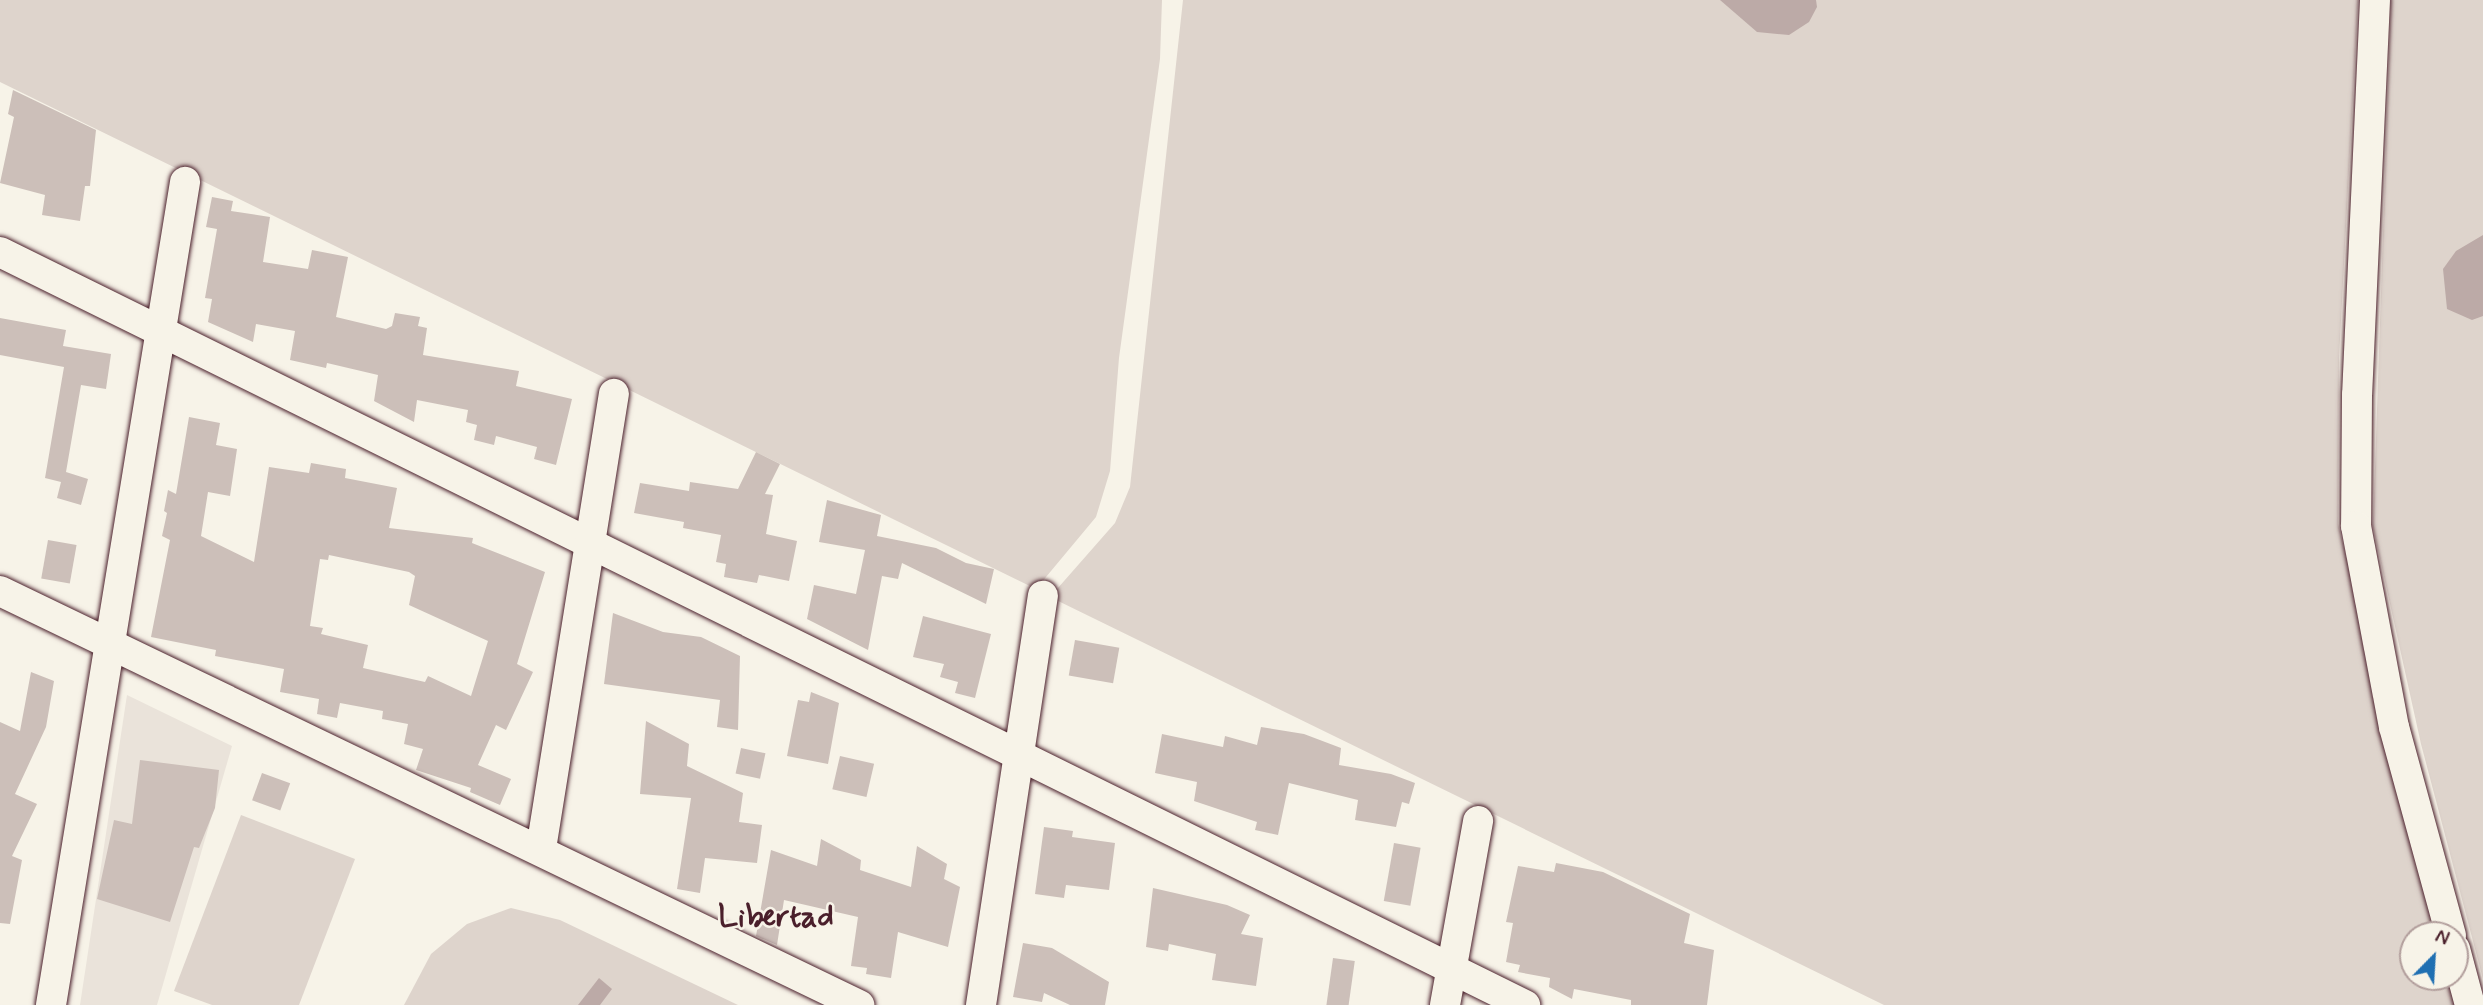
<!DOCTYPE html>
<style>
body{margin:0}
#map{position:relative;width:2483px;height:1005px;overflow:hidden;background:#f7f3e8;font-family:Mynerve,sans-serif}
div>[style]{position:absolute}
.built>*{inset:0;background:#eae3da}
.green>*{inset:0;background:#ded4cc}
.water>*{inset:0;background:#bcaaa7}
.building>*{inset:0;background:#ccbfb9;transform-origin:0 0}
.roads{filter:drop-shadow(0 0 2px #4a1f2b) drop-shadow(0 0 2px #4a1f2b)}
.minor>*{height:30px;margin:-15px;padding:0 15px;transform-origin:15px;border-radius:15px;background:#f7f3e8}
span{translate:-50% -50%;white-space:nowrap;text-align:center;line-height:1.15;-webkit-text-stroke:5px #f7f3e8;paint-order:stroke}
.district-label{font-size:32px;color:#4a1f2b;font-weight:700}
.north{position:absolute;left:2399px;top:921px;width:70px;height:70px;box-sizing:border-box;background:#f7f3e8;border:2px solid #b29e9c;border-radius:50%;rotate:24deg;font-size:19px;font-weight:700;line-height:28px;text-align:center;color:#4a1f2b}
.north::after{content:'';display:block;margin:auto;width:24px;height:32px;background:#1f6fb2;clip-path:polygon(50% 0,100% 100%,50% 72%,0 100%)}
</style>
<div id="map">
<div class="built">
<div style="clip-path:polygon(127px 695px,232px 746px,157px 1005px,80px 1005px)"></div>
</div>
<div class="green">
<div style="clip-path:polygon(0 0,1162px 0,1160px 59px,1119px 358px,1110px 471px,1096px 517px,1036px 589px,0 82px)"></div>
<div style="clip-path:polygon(1183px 0,2358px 0,2339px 358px,2338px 524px,2441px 935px,2413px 935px,2413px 977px,2452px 977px,2459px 1005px,1884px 1005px,1050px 597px,1115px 523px,1130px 487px)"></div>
<div style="clip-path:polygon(2391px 0,2483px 0,2483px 979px,2421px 744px,2373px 527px)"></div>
<div style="clip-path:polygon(241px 815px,355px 859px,299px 1005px,212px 1005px,174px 991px)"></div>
<div style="clip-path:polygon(511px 908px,560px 920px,738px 1005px,404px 1005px,431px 954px,467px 924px)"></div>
</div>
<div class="water">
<div style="clip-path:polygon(1720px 0,1816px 0,1817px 7px,1809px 22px,1789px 35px,1757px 32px)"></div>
<div style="clip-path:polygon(2483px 235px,2483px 316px,2472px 320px,2447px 309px,2443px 269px,2456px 251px)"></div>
<div style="clip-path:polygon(599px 978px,612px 989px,600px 1005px,578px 1005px)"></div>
</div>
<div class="building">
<div style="clip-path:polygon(13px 90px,96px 130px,90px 186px,85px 186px,80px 221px,42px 215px,45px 195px,0 183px,14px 117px,8px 114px)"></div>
<div style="clip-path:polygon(212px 197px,233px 201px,231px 211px,270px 217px,263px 262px,308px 269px,312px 250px,348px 257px,336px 317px,386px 329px,392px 326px,395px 313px,420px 317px,418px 326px,427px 328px,423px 355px,519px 371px,516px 386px,572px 399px,556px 465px,534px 459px,537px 447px,496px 436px,494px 445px,474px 440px,477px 425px,466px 422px,468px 410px,417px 400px,414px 422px,374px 401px,378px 375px,327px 363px,326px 368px,290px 360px,295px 331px,256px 324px,253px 342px,208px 322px,212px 299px,205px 298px,217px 229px,206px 227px)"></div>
<div style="clip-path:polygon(0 318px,66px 330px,63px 346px,111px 354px,106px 389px,81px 385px,66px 472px,88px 479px,81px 505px,57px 498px,61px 482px,45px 478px,64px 367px,0 355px)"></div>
<div style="clip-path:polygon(evenodd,189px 417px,220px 423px,216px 445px,237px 449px,230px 496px,208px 492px,201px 536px,254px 562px,269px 467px,309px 473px,311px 463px,346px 469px,345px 478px,397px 488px,389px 528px,473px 538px,472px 543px,545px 572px,517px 664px,533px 672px,506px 730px,496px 725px,478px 765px,511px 779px,500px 805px,470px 792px,471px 788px,416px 770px,423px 749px,404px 744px,408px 724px,382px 719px,383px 711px,340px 703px,337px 718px,317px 714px,319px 699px,280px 692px,284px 669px,215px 656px,216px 650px,151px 637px,170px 540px,162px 536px,167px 513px,164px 511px,168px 490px,176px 494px,189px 417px,329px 555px,409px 572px,415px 576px,409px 605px,488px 641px,471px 696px,428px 676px,425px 682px,363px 668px,368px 645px,321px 634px,323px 628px,310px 626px,320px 559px,328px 560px,329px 555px)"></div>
<div style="clip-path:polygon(756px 452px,780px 464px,765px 494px,773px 495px,766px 534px,797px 541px,789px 581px,759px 575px,757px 583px,724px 577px,726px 564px,716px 562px,721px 535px,683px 528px,684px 522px,634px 513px,640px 483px,689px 491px,690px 482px,738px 489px)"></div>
<div style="clip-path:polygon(827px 500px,881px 515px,877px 536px,936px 548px,966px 563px,994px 569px,986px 604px,902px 563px,898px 579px,882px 576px,868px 650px,807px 619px,814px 585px,856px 594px,865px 550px,819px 542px)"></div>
<div style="left:48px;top:540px;width:29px;height:39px;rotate:10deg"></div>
<div style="clip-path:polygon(613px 613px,663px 632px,701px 637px,740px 656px,738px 730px,717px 727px,720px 700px,604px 684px)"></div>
<div style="clip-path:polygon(923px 616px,991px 634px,975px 698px,955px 693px,958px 682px,940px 677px,944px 664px,913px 657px)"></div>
<div style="left:1075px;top:640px;width:45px;height:36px;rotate:10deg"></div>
<div style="clip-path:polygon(31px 672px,54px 681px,46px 727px,15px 794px,37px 804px,12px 856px,22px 860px,10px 924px,0 923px,0 722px,20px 731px)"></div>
<div style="clip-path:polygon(811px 692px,839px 703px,828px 764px,787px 756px,798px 700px,809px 702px)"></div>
<div style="clip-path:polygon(646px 721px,689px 744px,687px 766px,743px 793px,739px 822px,762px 825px,757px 863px,705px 858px,700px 893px,677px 889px,691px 798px,640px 794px)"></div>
<div style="clip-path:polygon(1261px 727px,1304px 734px,1341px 748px,1339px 765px,1391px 774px,1415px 783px,1409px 804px,1402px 802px,1396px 827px,1355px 820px,1358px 800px,1289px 783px,1278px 835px,1255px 830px,1257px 822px,1194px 801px,1197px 782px,1155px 773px,1162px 734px,1223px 747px,1225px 736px,1257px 745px)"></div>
<div style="left:741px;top:748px;width:25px;height:26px;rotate:12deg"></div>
<div style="left:840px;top:756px;width:35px;height:34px;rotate:13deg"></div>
<div style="clip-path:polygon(140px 760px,219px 770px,215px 808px,199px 848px,194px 847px,170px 922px,97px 899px,114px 820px,132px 824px)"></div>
<div style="left:262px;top:773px;width:30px;height:29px;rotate:20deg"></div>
<div style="clip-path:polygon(1044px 827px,1073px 831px,1072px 837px,1115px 843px,1109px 890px,1066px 885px,1064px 898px,1035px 894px)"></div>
<div style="clip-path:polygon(821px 839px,861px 860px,860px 870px,911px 887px,917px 846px,947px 864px,944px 879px,960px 887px,948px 947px,898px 932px,891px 978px,866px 974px,867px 968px,851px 966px,858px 917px,784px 900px,777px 945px,756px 936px,771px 850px,817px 866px)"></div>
<div style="left:1394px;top:843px;width:27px;height:59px;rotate:10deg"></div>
<div style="clip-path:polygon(1556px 863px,1603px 872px,1690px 914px,1684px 943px,1714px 950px,1707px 1005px,1631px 1005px,1631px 1000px,1574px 989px,1572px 999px,1549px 987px,1550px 978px,1518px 972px,1520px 965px,1506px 962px,1513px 923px,1506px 922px,1518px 866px,1554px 872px)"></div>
<div style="clip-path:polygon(1153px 888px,1227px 905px,1250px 915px,1241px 934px,1263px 938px,1256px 986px,1212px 980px,1216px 954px,1169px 944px,1168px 951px,1146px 947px)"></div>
<div style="clip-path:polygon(1023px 943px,1052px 948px,1109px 982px,1105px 1005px,1070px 1005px,1044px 993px,1042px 1002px,1013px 997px)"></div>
<div style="left:1333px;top:958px;width:22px;height:48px;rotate:8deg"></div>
</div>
<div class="roads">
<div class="minor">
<div style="left:2375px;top:0;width:395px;rotate:92.6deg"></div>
<div style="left:2357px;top:395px;width:131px;rotate:90.4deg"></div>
<div style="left:2356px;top:526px;width:205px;rotate:79.3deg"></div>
<div style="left:2394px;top:727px;width:216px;rotate:74.7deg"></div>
<div style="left:0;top:252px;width:1701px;rotate:26.28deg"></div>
<div style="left:0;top:591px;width:954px;rotate:25.73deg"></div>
<div style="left:541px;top:849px;width:461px;rotate:-80.9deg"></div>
<div style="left:2455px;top:949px;width:58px;rotate:75deg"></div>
<div style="left:51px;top:1005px;width:834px;rotate:-80.75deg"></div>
<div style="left:981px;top:1005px;width:414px;rotate:-81.4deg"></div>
<div style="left:1445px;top:1005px;width:187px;rotate:-79.8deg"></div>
</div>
</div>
<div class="district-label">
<span style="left:776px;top:917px">Libertad</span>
</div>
<div class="north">N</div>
</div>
